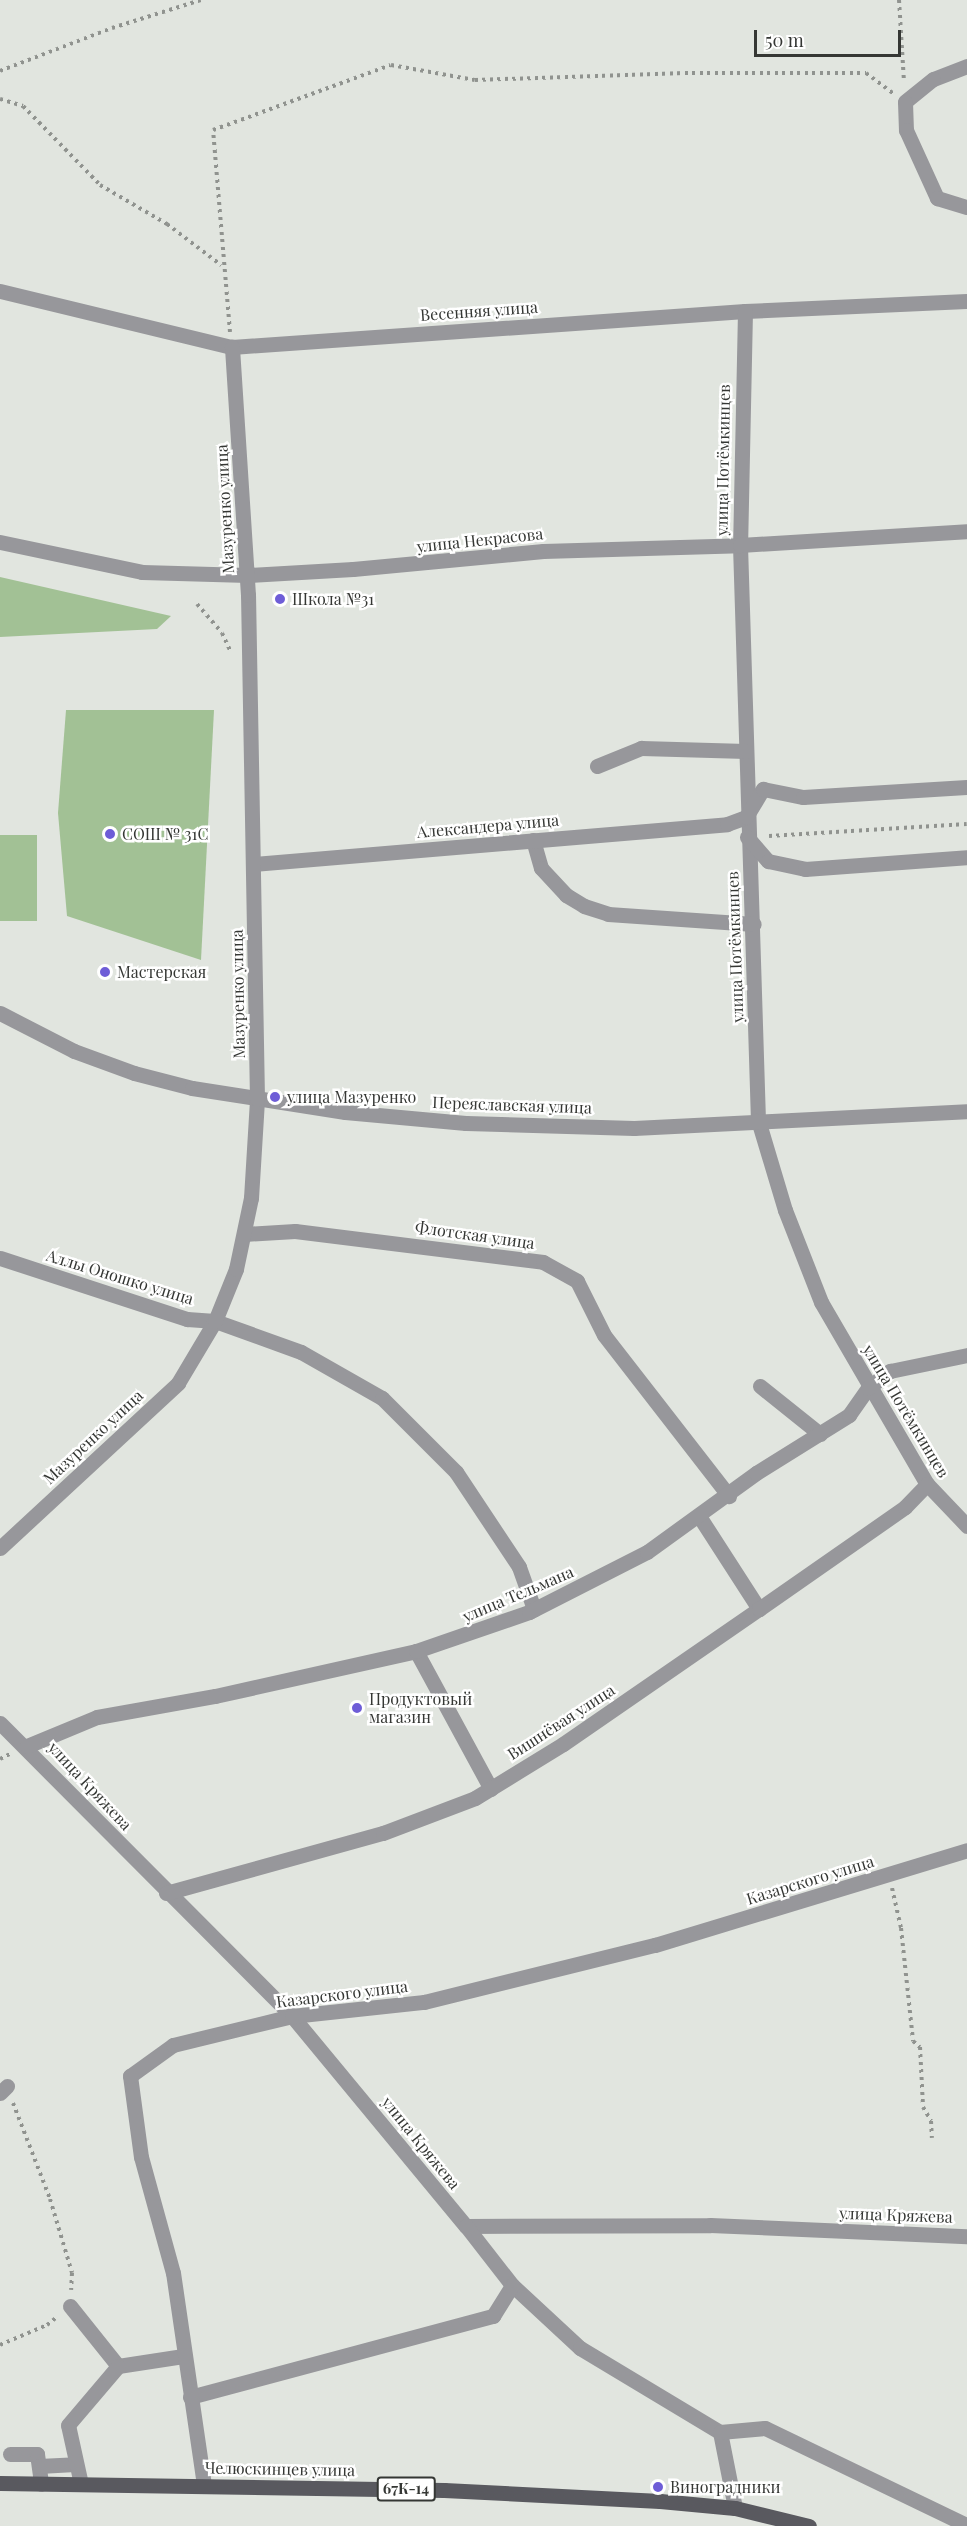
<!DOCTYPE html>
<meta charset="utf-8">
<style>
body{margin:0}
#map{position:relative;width:967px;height:2526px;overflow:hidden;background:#e1e5df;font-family:"Playfair Display",serif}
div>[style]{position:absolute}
.green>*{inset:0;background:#a2c195;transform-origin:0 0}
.path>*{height:4px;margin-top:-2px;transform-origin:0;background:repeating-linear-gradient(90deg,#90938f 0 3px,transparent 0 7.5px)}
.minor>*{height:15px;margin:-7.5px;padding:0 7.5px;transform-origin:7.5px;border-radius:7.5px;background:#97979b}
.major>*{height:15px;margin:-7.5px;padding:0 7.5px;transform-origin:7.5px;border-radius:7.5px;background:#59595f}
.dots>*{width:16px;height:16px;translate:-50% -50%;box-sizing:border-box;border:3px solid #fff;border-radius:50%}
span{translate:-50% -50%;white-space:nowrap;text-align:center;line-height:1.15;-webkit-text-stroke:5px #fff;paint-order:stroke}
.shield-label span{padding:2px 4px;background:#fff;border:2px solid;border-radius:4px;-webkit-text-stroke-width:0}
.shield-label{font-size:15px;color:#353734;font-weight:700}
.street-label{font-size:16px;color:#353734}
.poi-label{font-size:16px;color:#353734}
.left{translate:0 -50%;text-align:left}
.scale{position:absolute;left:754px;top:30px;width:147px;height:27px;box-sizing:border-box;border:3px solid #353734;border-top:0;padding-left:8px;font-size:18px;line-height:21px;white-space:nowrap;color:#353734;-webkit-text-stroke:4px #fff;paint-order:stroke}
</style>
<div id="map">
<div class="green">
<div style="clip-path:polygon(0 577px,171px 616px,157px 629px,0 637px)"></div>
<div style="clip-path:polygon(66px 710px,214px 710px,201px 960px,67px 916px,58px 813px)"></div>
<div style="left:37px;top:835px;width:86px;height:37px;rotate:90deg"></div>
</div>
<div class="path">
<div style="left:899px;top:0;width:81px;rotate:86.5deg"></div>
<div style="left:0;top:71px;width:120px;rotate:-21deg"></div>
<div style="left:112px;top:28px;width:93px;rotate:-17.5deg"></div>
<div style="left:0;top:99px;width:24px;rotate:17deg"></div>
<div style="left:23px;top:106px;width:110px;rotate:45.7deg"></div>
<div style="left:100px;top:185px;width:78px;rotate:30.2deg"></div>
<div style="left:167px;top:224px;width:68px;rotate:37.2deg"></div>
<div style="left:230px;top:332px;width:203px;rotate:-94.8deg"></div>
<div style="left:213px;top:130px;width:189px;rotate:-20.1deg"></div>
<div style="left:391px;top:65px;width:85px;rotate:10.1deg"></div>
<div style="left:475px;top:80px;width:210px;rotate:-1.9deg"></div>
<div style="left:685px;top:73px;width:181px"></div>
<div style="left:866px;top:73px;width:34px;rotate:37deg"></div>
<div style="left:197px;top:604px;width:38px;rotate:49deg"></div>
<div style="left:222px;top:633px;width:21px;rotate:65deg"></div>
<div style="left:769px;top:836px;width:198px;rotate:-3.5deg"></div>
<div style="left:0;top:1759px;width:11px;rotate:-27deg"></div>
<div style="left:892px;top:1888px;width:41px;rotate:77.3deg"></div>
<div style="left:901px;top:1928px;width:114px;rotate:83.9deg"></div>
<div style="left:913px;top:2041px;width:9px;rotate:41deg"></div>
<div style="left:920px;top:2047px;width:60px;rotate:87.1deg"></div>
<div style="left:923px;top:2107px;width:16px;rotate:60deg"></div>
<div style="left:931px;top:2121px;width:17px;rotate:87deg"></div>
<div style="left:13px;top:2103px;width:103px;rotate:68.9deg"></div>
<div style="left:50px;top:2199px;width:77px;rotate:73.4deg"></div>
<div style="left:72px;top:2273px;width:17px;rotate:93deg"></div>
<div style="left:0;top:2345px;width:51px;rotate:-23.1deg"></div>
<div style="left:47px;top:2325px;width:14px;rotate:-39deg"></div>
</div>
<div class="minor">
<div style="left:967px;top:66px;width:36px;rotate:159deg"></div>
<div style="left:933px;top:79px;width:36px;rotate:141deg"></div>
<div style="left:905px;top:102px;width:28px;rotate:88deg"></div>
<div style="left:906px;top:130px;width:75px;rotate:65.5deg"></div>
<div style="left:937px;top:198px;width:31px;rotate:17deg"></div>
<div style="left:0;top:291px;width:239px;rotate:13.6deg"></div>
<div style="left:232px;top:347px;width:514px;rotate:-4.01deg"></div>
<div style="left:745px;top:311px;width:222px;rotate:-2.6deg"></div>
<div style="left:745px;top:311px;width:234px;rotate:91.2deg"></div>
<div style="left:740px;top:545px;width:575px;rotate:88.21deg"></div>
<div style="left:758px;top:1120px;width:94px;rotate:73.3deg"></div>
<div style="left:785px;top:1210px;width:99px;rotate:68.6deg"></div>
<div style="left:821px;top:1302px;width:211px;rotate:59.8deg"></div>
<div style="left:927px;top:1484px;width:58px;rotate:46.4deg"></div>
<div style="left:0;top:542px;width:145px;rotate:11.9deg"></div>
<div style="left:142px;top:572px;width:106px;rotate:1.6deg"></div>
<div style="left:248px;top:575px;width:105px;rotate:-3.3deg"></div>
<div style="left:353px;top:569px;width:191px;rotate:-5.4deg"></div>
<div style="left:543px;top:551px;width:197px;rotate:-1.7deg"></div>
<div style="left:740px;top:545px;width:227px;rotate:-3.5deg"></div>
<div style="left:597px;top:766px;width:48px;rotate:-22.2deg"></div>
<div style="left:641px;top:748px;width:105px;rotate:1.6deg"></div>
<div style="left:747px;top:837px;width:32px;rotate:49deg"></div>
<div style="left:768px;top:861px;width:38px;rotate:12deg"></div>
<div style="left:805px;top:869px;width:162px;rotate:-4.2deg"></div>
<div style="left:533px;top:840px;width:29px;rotate:74deg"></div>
<div style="left:541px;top:868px;width:37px;rotate:47deg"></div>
<div style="left:566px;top:895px;width:21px;rotate:31deg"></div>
<div style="left:584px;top:906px;width:25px;rotate:18deg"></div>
<div style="left:608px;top:914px;width:146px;rotate:3.9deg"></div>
<div style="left:253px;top:864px;width:476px;rotate:-4.8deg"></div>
<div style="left:727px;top:824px;width:20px;rotate:-20deg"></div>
<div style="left:746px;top:817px;width:33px;rotate:-59deg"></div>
<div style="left:763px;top:789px;width:41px;rotate:11.3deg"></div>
<div style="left:803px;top:797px;width:164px;rotate:-3.5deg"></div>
<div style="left:0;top:1013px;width:83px;rotate:27.2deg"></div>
<div style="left:74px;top:1051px;width:64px;rotate:20.1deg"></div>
<div style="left:134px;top:1073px;width:60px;rotate:14.5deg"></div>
<div style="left:192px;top:1088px;width:155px;rotate:8.9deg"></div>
<div style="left:345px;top:1112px;width:121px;rotate:5.2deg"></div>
<div style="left:466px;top:1123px;width:168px;rotate:1.7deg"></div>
<div style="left:634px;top:1128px;width:333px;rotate:-2.9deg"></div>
<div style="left:244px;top:1234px;width:51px;rotate:-3.4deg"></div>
<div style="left:295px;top:1231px;width:250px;rotate:7.1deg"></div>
<div style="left:543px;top:1262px;width:39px;rotate:29deg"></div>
<div style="left:577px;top:1281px;width:60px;rotate:63.4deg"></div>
<div style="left:604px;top:1335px;width:204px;rotate:52.2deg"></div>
<div style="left:0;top:1258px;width:197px;rotate:18.1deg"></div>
<div style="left:187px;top:1319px;width:28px;rotate:4deg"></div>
<div style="left:215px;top:1321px;width:91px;rotate:19.8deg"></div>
<div style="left:301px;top:1352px;width:93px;rotate:29.6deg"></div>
<div style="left:382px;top:1398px;width:105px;rotate:45deg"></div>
<div style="left:456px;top:1472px;width:114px;rotate:56.4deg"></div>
<div style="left:519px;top:1567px;width:45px;rotate:70.3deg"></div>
<div style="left:760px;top:1386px;width:77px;rotate:38.7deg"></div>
<div style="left:699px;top:1516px;width:111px;rotate:57.2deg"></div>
<div style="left:0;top:1548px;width:243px;rotate:-42.8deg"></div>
<div style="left:178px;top:1383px;width:72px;rotate:-59.2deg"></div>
<div style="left:215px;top:1321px;width:56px;rotate:-68deg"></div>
<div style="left:236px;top:1269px;width:73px;rotate:-78.1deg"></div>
<div style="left:251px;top:1198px;width:99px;rotate:-86.5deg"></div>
<div style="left:257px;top:1099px;width:504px;rotate:-91.02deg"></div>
<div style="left:248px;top:595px;width:249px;rotate:-93.7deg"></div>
<div style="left:416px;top:1651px;width:157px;rotate:61.5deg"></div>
<div style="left:0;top:1723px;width:414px;rotate:45.1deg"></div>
<div style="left:292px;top:2016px;width:273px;rotate:50.4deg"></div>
<div style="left:466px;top:2226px;width:244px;rotate:-0.2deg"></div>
<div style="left:710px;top:2225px;width:257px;rotate:2.5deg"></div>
<div style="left:27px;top:1746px;width:76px;rotate:-22.5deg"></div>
<div style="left:97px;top:1717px;width:120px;rotate:-10.1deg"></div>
<div style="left:215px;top:1696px;width:206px;rotate:-12.6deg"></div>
<div style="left:416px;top:1651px;width:120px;rotate:-19deg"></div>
<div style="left:529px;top:1612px;width:132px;rotate:-27deg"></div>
<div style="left:647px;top:1552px;width:135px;rotate:-35.9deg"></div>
<div style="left:756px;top:1473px;width:110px;rotate:-31.9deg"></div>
<div style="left:849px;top:1415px;width:33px;rotate:-55deg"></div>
<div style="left:868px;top:1388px;width:28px;rotate:-38deg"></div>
<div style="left:890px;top:1371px;width:79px;rotate:-11.7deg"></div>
<div style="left:166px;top:1893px;width:225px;rotate:-15.5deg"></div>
<div style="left:383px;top:1833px;width:98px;rotate:-20.8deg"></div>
<div style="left:475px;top:1798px;width:103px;rotate:-31.5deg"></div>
<div style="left:563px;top:1744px;width:238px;rotate:-34.6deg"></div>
<div style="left:759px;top:1609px;width:178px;rotate:-34.9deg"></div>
<div style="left:905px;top:1507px;width:32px;rotate:-46deg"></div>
<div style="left:0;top:2093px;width:10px;rotate:-45deg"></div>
<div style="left:466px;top:2226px;width:75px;rotate:52.1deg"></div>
<div style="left:512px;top:2285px;width:93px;rotate:42.8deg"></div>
<div style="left:580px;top:2348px;width:163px;rotate:31deg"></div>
<div style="left:720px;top:2432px;width:77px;rotate:78.8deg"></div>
<div style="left:70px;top:2306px;width:77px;rotate:51.3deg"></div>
<div style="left:118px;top:2366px;width:66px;rotate:-8.7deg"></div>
<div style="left:190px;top:2397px;width:314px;rotate:-15deg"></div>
<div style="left:493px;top:2316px;width:36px;rotate:-58deg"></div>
<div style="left:720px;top:2432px;width:45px;rotate:-5.1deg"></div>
<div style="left:765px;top:2428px;width:224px;rotate:25.7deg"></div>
<div style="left:10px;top:2454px;width:27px"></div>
<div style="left:37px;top:2454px;width:30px;rotate:82deg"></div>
<div style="left:39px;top:2466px;width:36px;rotate:-3deg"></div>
<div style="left:81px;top:2484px;width:60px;rotate:-102.4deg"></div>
<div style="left:68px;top:2425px;width:77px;rotate:-49.7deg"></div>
<div style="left:204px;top:2485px;width:214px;rotate:-98.3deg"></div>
<div style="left:173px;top:2273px;width:120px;rotate:-105.4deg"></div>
<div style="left:141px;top:2157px;width:82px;rotate:-97.7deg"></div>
<div style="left:130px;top:2076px;width:53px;rotate:-35.8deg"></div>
<div style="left:173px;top:2045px;width:122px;rotate:-13.7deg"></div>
<div style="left:292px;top:2016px;width:133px;rotate:-6.1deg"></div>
<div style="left:424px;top:2002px;width:238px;rotate:-13.9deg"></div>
<div style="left:655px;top:1945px;width:326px;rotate:-16.9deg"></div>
</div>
<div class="major">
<div style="left:0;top:2483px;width:444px;rotate:0.9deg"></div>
<div style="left:444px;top:2490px;width:216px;rotate:2.9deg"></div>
<div style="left:660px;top:2501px;width:75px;rotate:5.3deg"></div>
<div style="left:735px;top:2508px;width:76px;rotate:13.7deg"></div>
</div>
<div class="dots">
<div style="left:280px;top:599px;background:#6e5dd7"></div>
<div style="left:110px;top:834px;background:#6e5dd7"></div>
<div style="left:105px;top:972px;background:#6e5dd7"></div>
<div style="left:275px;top:1097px;background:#6e5dd7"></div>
<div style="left:357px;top:1708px;background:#6e5dd7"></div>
<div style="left:658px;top:2487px;background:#6e5dd7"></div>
</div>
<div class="shield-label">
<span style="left:406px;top:2489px">67К-14</span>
</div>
<div class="street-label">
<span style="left:479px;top:311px;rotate:-4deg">Весенняя улица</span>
<span style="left:723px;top:460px;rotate:-89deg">улица Потёмкинцев</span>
<span style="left:225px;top:509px;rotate:-93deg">Мазуренко улица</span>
<span style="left:480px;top:540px;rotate:-6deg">улица Некрасова</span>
<span style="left:488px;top:826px;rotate:-5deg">Александера улица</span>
<span style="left:735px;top:947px;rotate:-92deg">улица Потёмкинцев</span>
<span style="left:238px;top:994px;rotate:-91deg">Мазуренко улица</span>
<span style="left:512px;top:1105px;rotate:2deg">Переяславская улица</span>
<span style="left:475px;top:1235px;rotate:8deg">Флотская улица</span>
<span style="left:120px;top:1277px;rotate:17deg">Аллы Оношко улица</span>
<span style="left:906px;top:1411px;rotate:59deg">улица Потёмкинцев</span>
<span style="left:93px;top:1437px;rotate:-43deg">Мазуренко улица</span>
<span style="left:518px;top:1594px;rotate:-23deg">улица Тельмана</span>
<span style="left:561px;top:1722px;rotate:-33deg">Вишнёвая улица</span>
<span style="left:90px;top:1786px;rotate:47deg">улица Кряжева</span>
<span style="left:810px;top:1880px;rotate:-17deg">Казарского улица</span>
<span style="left:342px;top:1994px;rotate:-7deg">Казарского улица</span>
<span style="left:421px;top:2143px;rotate:51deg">улица Кряжева</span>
<span style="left:896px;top:2215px;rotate:2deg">улица Кряжева</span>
<span style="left:280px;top:2469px;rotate:1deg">Челюскинцев улица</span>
</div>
<div class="poi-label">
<span class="left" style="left:292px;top:599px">Школа №31</span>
<span class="left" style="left:122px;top:834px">СОШ № 31С</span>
<span class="left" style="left:117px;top:972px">Мастерская</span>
<span class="left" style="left:287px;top:1097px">улица Мазуренко</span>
<span class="left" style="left:369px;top:1708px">Продуктовый<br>магазин</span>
<span class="left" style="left:670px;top:2487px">Виноградники</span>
</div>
<div class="scale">50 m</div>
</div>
